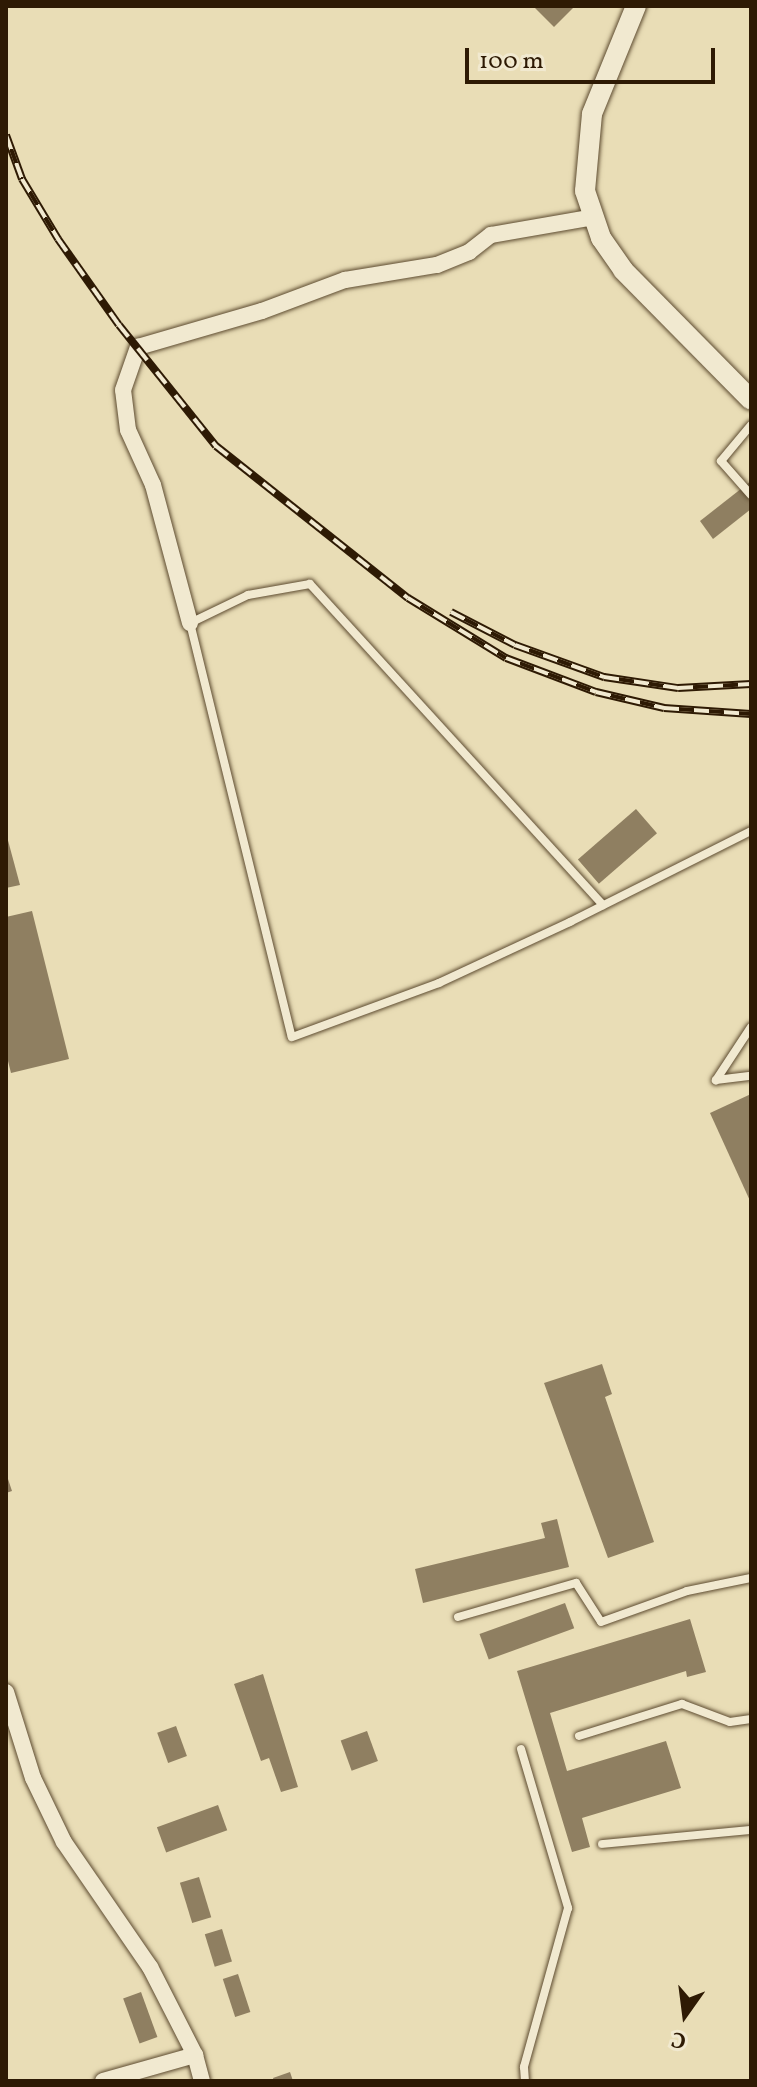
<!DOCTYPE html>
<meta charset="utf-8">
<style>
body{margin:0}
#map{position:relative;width:757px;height:2087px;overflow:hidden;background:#e9ddb6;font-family:Vollkorn,serif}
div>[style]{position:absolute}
.building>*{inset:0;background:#8f7f61;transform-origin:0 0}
.roads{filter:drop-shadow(0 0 2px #5d4b30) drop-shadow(0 0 2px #5d4b30)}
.service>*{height:8px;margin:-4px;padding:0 4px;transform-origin:4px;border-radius:4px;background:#f1e9d0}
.minor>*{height:16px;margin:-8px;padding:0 8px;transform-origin:8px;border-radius:8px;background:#f1e9d0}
.tertiary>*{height:20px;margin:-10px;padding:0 10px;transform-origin:10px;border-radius:10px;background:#f1e9d0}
.rail>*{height:8px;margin-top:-4px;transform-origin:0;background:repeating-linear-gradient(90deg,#f1e9d0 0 15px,#2e1a04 0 30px);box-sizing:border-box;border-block:2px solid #2e1a04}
span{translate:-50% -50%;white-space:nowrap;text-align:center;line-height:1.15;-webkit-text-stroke:8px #f1e9d0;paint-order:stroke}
.frame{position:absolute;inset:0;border:8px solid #2e1a04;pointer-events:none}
.north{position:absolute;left:645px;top:1975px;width:80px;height:80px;-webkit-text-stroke:6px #f1e9d0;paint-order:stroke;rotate:194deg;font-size:22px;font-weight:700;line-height:32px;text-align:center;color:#2e1a04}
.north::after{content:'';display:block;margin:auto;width:28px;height:36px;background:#2e1a04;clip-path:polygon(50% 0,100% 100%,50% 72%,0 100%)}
.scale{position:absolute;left:465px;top:48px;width:250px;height:36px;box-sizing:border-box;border:4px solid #2e1a04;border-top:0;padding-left:10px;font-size:24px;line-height:28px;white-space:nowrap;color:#2e1a04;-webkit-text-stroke:6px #f1e9d0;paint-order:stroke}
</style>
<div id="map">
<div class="building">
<div style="clip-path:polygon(533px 6px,575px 6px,554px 27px)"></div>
<div style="clip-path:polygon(751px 481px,751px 509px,713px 539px,700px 521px)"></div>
<div style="left:636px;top:809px;width:32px;height:77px;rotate:49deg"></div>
<div style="clip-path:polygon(6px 833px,20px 885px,6px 888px)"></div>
<div style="clip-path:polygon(32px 911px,69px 1059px,11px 1073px,6px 1053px,6px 917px)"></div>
<div style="clip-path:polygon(751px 1094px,751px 1203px,710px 1113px)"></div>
<div style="clip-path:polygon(602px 1364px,612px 1394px,605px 1397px,654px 1542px,608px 1558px,544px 1383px)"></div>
<div style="clip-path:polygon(6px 1473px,12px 1491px,6px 1493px)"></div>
<div style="clip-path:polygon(557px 1519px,569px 1567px,423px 1603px,415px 1569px,545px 1538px,541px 1523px)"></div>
<div style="left:565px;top:1603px;width:27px;height:91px;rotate:70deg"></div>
<div style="clip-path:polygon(690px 1619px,706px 1672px,687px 1677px,686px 1671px,550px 1713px,567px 1771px,666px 1741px,681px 1788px,582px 1818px,590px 1847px,572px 1852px,517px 1671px)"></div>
<div style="clip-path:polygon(263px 1674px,298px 1787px,281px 1792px,269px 1758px,261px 1761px,234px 1684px)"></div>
<div style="left:176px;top:1726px;width:32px;height:20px;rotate:70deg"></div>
<div style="left:367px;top:1731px;width:32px;height:28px;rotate:70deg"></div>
<div style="left:218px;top:1805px;width:27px;height:65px;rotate:70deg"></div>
<div style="left:199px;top:1877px;width:42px;height:20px;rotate:73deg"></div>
<div style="left:222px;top:1929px;width:34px;height:18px;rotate:73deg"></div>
<div style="left:238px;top:1974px;width:40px;height:16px;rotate:72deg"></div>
<div style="left:141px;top:1992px;width:48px;height:19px;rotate:70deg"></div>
<div style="clip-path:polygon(290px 2072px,293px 2081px,274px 2081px,273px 2078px)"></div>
</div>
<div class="roads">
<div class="service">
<div style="left:751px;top:425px;width:47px;rotate:129.8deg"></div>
<div style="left:721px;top:461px;width:45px;rotate:48.6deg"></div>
<div style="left:603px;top:905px;width:435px;rotate:-132.4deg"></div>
<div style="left:310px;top:584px;width:63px;rotate:169.9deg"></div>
<div style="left:248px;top:595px;width:64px;rotate:154.2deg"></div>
<div style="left:190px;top:623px;width:426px;rotate:76.2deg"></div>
<div style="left:292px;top:1037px;width:157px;rotate:-20.2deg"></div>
<div style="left:439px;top:983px;width:145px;rotate:-25deg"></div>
<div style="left:570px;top:922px;width:203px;rotate:-26.7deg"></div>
<div style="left:751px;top:1027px;width:64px;rotate:123.4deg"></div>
<div style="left:716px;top:1080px;width:35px;rotate:-7deg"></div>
<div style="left:458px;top:1617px;width:123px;rotate:-16.1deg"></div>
<div style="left:576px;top:1583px;width:46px;rotate:57.3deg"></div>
<div style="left:601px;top:1622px;width:91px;rotate:-19.8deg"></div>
<div style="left:687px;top:1591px;width:65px;rotate:-11.5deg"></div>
<div style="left:579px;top:1736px;width:108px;rotate:-17.3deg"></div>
<div style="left:682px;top:1704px;width:51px;rotate:20.6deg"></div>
<div style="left:730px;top:1722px;width:21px;rotate:-8deg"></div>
<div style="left:521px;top:1749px;width:166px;rotate:73.5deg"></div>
<div style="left:568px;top:1908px;width:165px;rotate:105.5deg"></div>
<div style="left:524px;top:2067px;width:14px;rotate:86deg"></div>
<div style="left:602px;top:1844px;width:150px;rotate:-5.4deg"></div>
</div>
<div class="minor">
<div style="left:190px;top:623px;width:143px;rotate:-105deg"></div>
<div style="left:153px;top:485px;width:60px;rotate:-114.4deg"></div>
<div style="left:128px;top:430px;width:40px;rotate:-97.1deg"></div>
<div style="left:123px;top:390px;width:46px;rotate:-70.8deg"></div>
<div style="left:138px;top:347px;width:129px;rotate:-16.2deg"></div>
<div style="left:262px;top:311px;width:89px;rotate:-20.5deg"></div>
<div style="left:345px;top:280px;width:93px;rotate:-9.3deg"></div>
<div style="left:437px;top:265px;width:35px;rotate:-22deg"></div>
<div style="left:469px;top:252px;width:28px;rotate:-38deg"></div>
<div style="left:491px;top:235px;width:105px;rotate:-9.9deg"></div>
<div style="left:6px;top:1692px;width:90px;rotate:72.6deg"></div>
<div style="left:33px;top:1778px;width:71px;rotate:64.2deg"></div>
<div style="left:64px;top:1842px;width:152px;rotate:55.5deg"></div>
<div style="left:150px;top:1967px;width:99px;rotate:62.9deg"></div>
<div style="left:195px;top:2055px;width:27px;rotate:75deg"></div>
<div style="left:103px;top:2081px;width:96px;rotate:-15.8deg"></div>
</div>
<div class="tertiary">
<div style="left:636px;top:6px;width:117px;rotate:112.2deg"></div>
<div style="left:592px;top:114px;width:77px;rotate:95.2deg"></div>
<div style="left:585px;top:191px;width:50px;rotate:71.2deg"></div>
<div style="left:601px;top:238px;width:39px;rotate:55deg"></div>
<div style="left:623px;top:270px;width:182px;rotate:45.4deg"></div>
</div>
</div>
<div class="rail">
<div style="left:6px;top:135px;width:47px;rotate:70deg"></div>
<div style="left:22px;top:179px;width:70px;rotate:59deg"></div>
<div style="left:58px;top:239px;width:105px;rotate:54.7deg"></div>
<div style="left:119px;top:325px;width:155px;rotate:51.3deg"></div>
<div style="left:216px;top:446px;width:245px;rotate:38.4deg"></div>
<div style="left:408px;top:598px;width:115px;rotate:31.5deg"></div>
<div style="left:506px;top:658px;width:96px;rotate:20.7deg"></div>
<div style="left:596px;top:692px;width:70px;rotate:13.2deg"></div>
<div style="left:664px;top:708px;width:87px;rotate:3.9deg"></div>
<div style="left:451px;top:612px;width:72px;rotate:27.3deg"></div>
<div style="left:515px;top:645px;width:95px;rotate:19.8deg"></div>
<div style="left:604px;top:677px;width:75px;rotate:8.5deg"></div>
<div style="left:678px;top:688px;width:73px;rotate:-3.1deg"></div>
</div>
<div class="frame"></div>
<div class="north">С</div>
<div class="scale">100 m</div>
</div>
